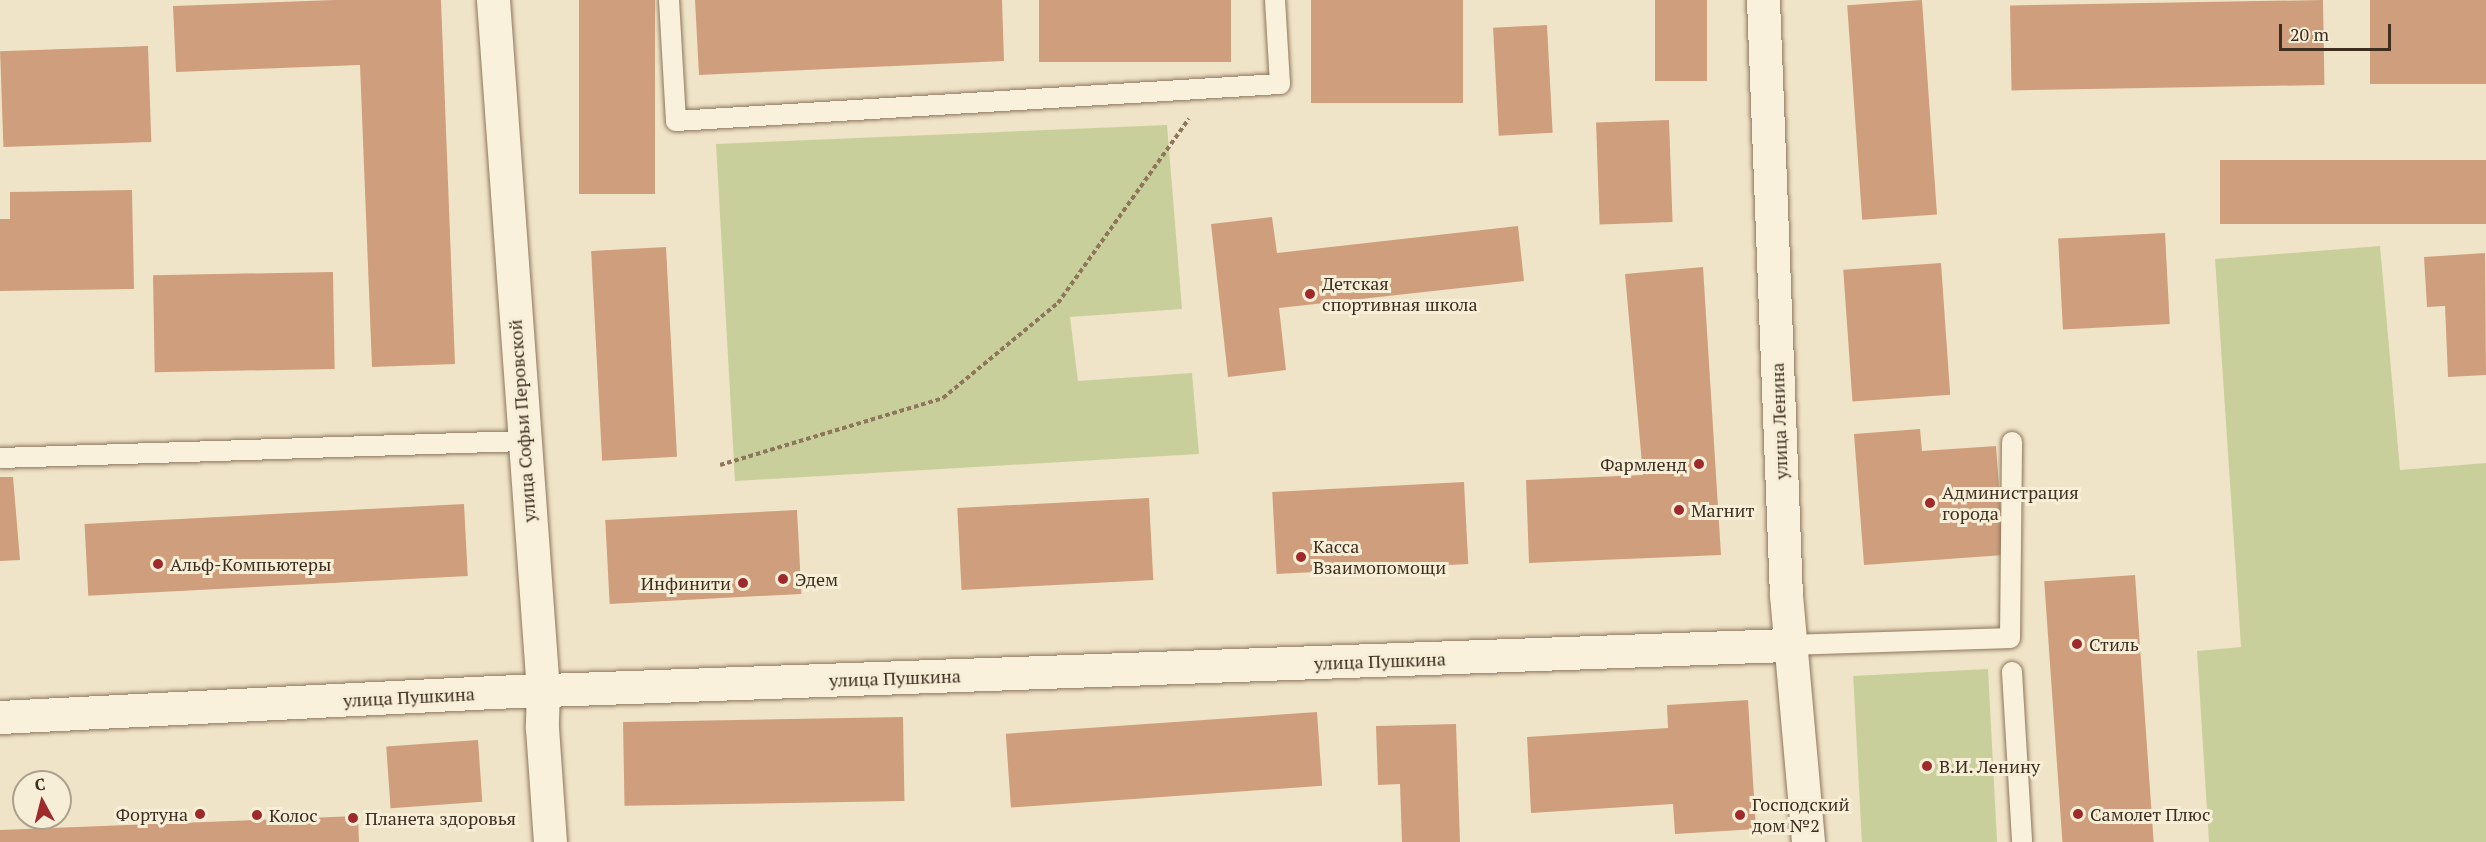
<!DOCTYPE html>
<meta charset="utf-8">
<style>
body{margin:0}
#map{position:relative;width:2486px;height:842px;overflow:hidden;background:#f0e4c8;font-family:"PT Serif",serif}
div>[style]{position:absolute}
.green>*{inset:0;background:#c9cf9b;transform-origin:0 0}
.building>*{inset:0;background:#cf9f7d;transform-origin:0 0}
.path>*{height:4px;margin-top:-2px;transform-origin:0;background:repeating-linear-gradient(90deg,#8d765c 0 4.5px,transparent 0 7.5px)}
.roads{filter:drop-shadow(0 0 2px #8d765c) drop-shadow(0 0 2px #8d765c)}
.service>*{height:20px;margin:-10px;padding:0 10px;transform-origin:10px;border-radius:10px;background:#faf1dc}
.minor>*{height:33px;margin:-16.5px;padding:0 16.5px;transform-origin:16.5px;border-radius:16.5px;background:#faf1dc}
.tertiary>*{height:33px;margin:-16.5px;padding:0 16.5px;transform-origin:16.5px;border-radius:16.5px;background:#faf1dc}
.secondary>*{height:33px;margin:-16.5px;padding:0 16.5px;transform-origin:16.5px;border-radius:16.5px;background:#faf1dc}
.dots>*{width:16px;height:16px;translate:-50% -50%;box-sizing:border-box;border:3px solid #f7eed8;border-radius:50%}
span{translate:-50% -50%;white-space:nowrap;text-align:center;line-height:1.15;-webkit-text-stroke:6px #f7eed8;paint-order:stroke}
.poi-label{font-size:18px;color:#3d2e20}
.left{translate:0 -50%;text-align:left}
.right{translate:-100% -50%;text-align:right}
.street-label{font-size:18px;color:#3d2e20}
.north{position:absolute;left:12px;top:770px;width:60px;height:60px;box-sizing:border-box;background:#f7eed8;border:2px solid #ada18e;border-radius:50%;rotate:353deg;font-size:16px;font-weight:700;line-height:24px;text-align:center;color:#3d2e20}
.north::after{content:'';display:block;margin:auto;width:21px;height:27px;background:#9e2a2b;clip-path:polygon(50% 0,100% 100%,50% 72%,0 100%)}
.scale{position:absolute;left:2279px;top:24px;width:112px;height:27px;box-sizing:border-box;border:3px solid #3d2e20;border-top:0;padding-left:8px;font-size:18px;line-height:21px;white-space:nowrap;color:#3d2e20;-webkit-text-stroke:4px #f7eed8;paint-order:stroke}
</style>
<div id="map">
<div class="green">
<div style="clip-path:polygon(1167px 125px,1182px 309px,1070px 317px,1078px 381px,1192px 373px,1199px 454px,735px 481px,716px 144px)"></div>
<div style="clip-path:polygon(2380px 246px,2400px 470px,2486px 463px,2486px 842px,2209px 842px,2197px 651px,2241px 647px,2215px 259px)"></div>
<div style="left:1988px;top:669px;width:173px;height:135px;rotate:87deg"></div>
</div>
<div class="building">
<div style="clip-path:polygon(334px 0,441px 0,455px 364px,372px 367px,360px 65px,176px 72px,173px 6px)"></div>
<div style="left:579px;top:0;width:76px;height:194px"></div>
<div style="clip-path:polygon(695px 0,1002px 0,1004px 61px,699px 75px)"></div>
<div style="left:1039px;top:0;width:192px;height:62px"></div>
<div style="left:1311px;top:0;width:152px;height:103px"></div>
<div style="left:1655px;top:0;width:52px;height:81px"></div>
<div style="left:1922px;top:0;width:215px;height:75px;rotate:86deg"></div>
<div style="left:2323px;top:0;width:85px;height:313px;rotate:89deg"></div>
<div style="left:2370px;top:0;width:116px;height:84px"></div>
<div style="left:1547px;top:25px;width:108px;height:54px;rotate:87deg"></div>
<div style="left:148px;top:46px;width:96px;height:148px;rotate:88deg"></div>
<div style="left:1669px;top:120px;width:102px;height:73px;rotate:88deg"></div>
<div style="left:2486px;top:160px;width:64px;height:266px;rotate:90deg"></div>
<div style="clip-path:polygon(132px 190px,134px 289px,0 291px,0 219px,10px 219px,10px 192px)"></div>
<div style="clip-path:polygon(1272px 217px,1277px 253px,1518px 226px,1524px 281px,1279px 308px,1286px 370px,1228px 377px,1211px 224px)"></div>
<div style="left:2165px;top:233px;width:91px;height:107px;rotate:87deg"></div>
<div style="left:666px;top:247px;width:210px;height:75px;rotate:87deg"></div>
<div style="clip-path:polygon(2485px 253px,2486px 375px,2448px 377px,2445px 306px,2427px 307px,2424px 257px)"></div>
<div style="left:1941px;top:263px;width:132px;height:98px;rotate:86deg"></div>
<div style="clip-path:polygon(1703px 267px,1721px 555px,1529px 563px,1526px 480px,1643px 475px,1625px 274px)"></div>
<div style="left:333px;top:272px;width:97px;height:180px;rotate:89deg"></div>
<div style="clip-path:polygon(1920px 429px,1922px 451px,1996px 446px,2004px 555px,1864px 565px,1854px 434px)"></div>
<div style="clip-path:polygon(0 477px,13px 477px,20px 560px,0 561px)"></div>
<div style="left:1464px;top:482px;width:82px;height:192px;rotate:87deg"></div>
<div style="left:1149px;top:498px;width:82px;height:192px;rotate:87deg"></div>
<div style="left:464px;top:504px;width:72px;height:380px;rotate:87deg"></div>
<div style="left:797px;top:510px;width:84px;height:192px;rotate:87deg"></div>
<div style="left:2135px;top:575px;width:268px;height:91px;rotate:86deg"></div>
<div style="clip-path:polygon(1748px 700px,1756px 829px,1675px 834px,1673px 804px,1531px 813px,1527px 737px,1668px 728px,1667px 705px)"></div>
<div style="left:1317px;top:712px;width:74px;height:312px;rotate:86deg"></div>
<div style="left:903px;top:717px;width:84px;height:280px;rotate:89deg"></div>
<div style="clip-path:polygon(1456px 724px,1460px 842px,1402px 842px,1400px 784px,1378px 785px,1376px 726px)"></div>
<div style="left:478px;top:740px;width:62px;height:92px;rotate:86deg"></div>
<div style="clip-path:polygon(358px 816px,359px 842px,0 842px,0 830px)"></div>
</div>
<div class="path">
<div style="left:720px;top:465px;width:233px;rotate:-16.7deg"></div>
<div style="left:943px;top:398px;width:149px;rotate:-39.6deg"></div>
<div style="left:1058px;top:303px;width:226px;rotate:-54.6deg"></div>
</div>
<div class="roads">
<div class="service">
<div style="left:669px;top:0;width:121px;rotate:86.7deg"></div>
<div style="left:676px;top:121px;width:605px;rotate:-3.51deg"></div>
<div style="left:1280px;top:84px;width:84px;rotate:-93.4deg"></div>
<div style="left:0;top:458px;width:523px;rotate:-1.86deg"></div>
<div style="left:1789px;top:645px;width:221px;rotate:-1.8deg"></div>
<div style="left:2010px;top:638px;width:196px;rotate:-89.4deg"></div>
<div style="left:2012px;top:672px;width:170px;rotate:86.6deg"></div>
</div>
<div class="minor">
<div style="left:493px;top:0;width:693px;rotate:85.86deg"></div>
<div style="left:543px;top:691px;width:37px;rotate:92deg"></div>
<div style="left:542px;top:728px;width:114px;rotate:86deg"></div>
</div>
<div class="tertiary">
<div style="left:0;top:717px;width:493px;rotate:-2.9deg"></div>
<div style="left:492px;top:692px;width:1298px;rotate:-2.08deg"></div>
</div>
<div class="secondary">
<div style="left:1763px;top:0;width:595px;rotate:87.79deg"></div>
<div style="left:1786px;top:595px;width:248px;rotate:84.9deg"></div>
</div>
</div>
<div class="dots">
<div style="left:1310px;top:294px;background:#9e2a2b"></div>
<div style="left:1699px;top:464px;background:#9e2a2b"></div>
<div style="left:1930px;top:503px;background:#9e2a2b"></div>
<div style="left:1679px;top:510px;background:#9e2a2b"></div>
<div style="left:1301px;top:557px;background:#9e2a2b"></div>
<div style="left:158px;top:564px;background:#9e2a2b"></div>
<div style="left:783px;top:579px;background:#9e2a2b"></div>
<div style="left:743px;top:583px;background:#9e2a2b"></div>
<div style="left:2077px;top:644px;background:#9e2a2b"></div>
<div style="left:1927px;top:766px;background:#9e2a2b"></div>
<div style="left:200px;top:814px;background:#9e2a2b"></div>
<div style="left:2078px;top:814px;background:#9e2a2b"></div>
<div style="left:257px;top:815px;background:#9e2a2b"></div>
<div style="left:1740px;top:815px;background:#9e2a2b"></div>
<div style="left:353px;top:818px;background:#9e2a2b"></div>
</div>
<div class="poi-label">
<span class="left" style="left:1322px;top:294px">Детская<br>спортивная школа</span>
<span class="right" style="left:1687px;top:464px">Фармленд</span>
<span class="left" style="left:1942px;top:503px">Администрация<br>города</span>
<span class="left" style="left:1691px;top:510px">Магнит</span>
<span class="left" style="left:1313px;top:557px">Касса<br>Взаимопомощи</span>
<span class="left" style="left:170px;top:564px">Альф-Компьютеры</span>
<span class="left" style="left:795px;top:579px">Эдем</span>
<span class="right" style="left:731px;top:583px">Инфинити</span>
<span class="left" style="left:2089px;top:644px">Стиль</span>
<span class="left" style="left:1939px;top:766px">В.И. Ленину</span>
<span class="left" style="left:1752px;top:815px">Господский<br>дом №2</span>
<span class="right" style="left:188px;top:814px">Фортуна</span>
<span class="left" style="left:2090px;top:814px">Самолет Плюс</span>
<span class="left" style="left:269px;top:815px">Колос</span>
<span class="left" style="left:365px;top:818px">Планета здоровья</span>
</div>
<div class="street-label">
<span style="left:522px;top:421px;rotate:-94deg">улица Софьи Перовской</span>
<span style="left:1779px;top:421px;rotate:-92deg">улица Ленина</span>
<span style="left:1380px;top:661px;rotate:-2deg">улица Пушкина</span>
<span style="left:895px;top:678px;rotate:-2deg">улица Пушкина</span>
<span style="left:409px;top:697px;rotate:-3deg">улица Пушкина</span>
</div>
<div class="north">С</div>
<div class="scale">20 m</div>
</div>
